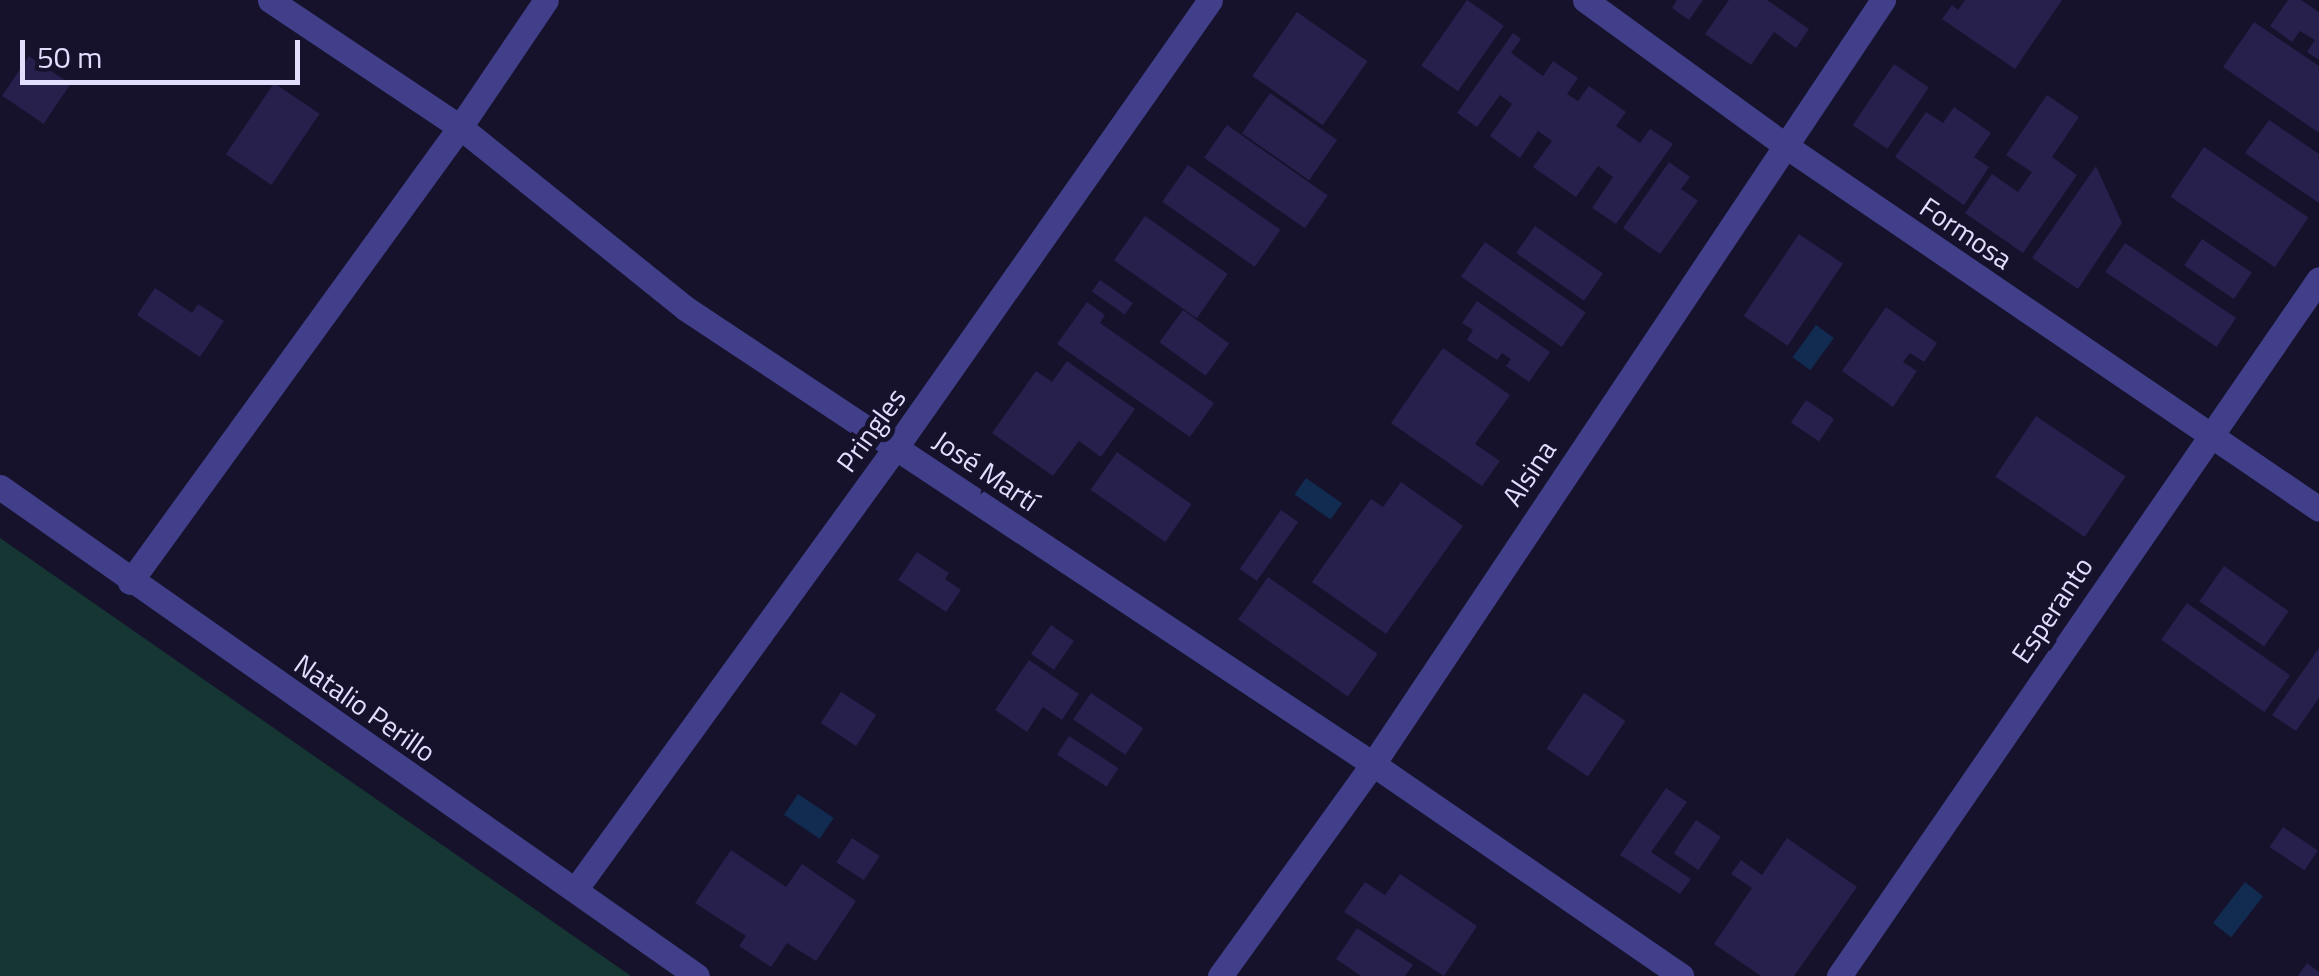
<!DOCTYPE html>
<meta charset="utf-8">
<style>
body{margin:0}
#map{position:relative;width:2319px;height:976px;overflow:hidden;background:#16122c;font-family:"Titillium Web",sans-serif}
div>[style]{position:absolute}
.green>*{inset:0;background:#163634}
.water>*{inset:0;background:#112b51;transform-origin:0 0}
.building>*{inset:0;background:#271f4c;transform-origin:0 0}
.minor>*{height:25px;margin:-12.5px;padding:0 12.5px;transform-origin:12.5px;border-radius:12.5px;background:#413f89}
span{translate:-50% -50%;white-space:nowrap;text-align:center;line-height:1.15;-webkit-text-stroke:10px #16122c;paint-order:stroke}
.street-label{font-size:28px;color:#e1defe}
.scale{position:absolute;left:20px;top:40px;width:280px;height:45px;box-sizing:border-box;border:5px solid #e1defe;border-top:0;padding-left:12px;font-size:30px;line-height:35px;white-space:nowrap;color:#e1defe;-webkit-text-stroke:8px #16122c;paint-order:stroke}
</style>
<div id="map">
<div class="green">
<div style="clip-path:polygon(0 538px,631px 976px,0 976px)"></div>
</div>
<div class="water">
<div style="left:1816px;top:325px;width:22px;height:40px;rotate:36deg"></div>
<div style="left:1306px;top:478px;width:44px;height:20px;rotate:35deg"></div>
<div style="left:798px;top:794px;width:43px;height:25px;rotate:34deg"></div>
<div style="left:2245px;top:882px;width:23px;height:52px;rotate:38deg"></div>
</div>
<div class="building">
<div style="left:1467px;top:0;width:45px;height:80px;rotate:35deg"></div>
<div style="clip-path:polygon(1677px 0,1703px 0,1689px 20px,1672px 8px)"></div>
<div style="clip-path:polygon(1729px 0,1767px 0,1809px 29px,1796px 48px,1774px 32px,1751px 65px,1705px 34px)"></div>
<div style="clip-path:polygon(1965px 0,2062px 0,2015px 69px,1942px 19px,1952px 5px,1958px 10px)"></div>
<div style="clip-path:polygon(2288px 0,2301px 0,2319px 12px,2319px 60px,2307px 52px,2315px 40px,2300px 31px,2292px 42px,2270px 26px)"></div>
<div style="left:1297px;top:12px;width:86px;height:78px;rotate:35deg"></div>
<div style="clip-path:polygon(2254px 22px,2319px 66px,2319px 133px,2223px 67px)"></div>
<div style="clip-path:polygon(1513px 33px,1521px 39px,1511px 53px,1543px 76px,1553px 61px,1578px 78px,1567px 94px,1578px 101px,1589px 86px,1626px 112px,1616px 126px,1640px 143px,1650px 129px,1673px 144px,1616px 224px,1592px 208px,1613px 177px,1598px 166px,1576px 197px,1533px 167px,1552px 141px,1538px 131px,1520px 158px,1490px 136px,1512px 104px,1500px 95px,1477px 127px,1457px 113px)"></div>
<div style="left:29px;top:56px;width:50px;height:48px;rotate:34deg"></div>
<div style="left:1894px;top:64px;width:42px;height:74px;rotate:34deg"></div>
<div style="left:274px;top:83px;width:55px;height:86px;rotate:34deg"></div>
<div style="left:1270px;top:93px;width:82px;height:49px;rotate:35deg"></div>
<div style="clip-path:polygon(2047px 95px,2079px 117px,2052px 157px,2077px 175px,2023px 253px,1965px 213px,1992px 174px,2018px 192px,2032px 172px,2006px 155px)"></div>
<div style="clip-path:polygon(1954px 107px,1991px 133px,1974px 157px,1989px 167px,1964px 205px,1895px 157px,1926px 112px,1943px 123px)"></div>
<div style="clip-path:polygon(2269px 120px,2319px 154px,2319px 203px,2245px 153px)"></div>
<div style="left:1227px;top:125px;width:123px;height:40px;rotate:35deg"></div>
<div style="left:2204px;top:147px;width:126px;height:60px;rotate:34deg"></div>
<div style="clip-path:polygon(1669px 162px,1690px 177px,1681px 189px,1698px 201px,1660px 254px,1623px 228px)"></div>
<div style="left:1188px;top:165px;width:113px;height:45px;rotate:35deg"></div>
<div style="clip-path:polygon(2096px 166px,2122px 223px,2078px 289px,2032px 258px)"></div>
<div style="left:1145px;top:216px;width:101px;height:54px;rotate:35deg"></div>
<div style="left:1535px;top:226px;width:83px;height:33px;rotate:35deg"></div>
<div style="left:1799px;top:234px;width:53px;height:99px;rotate:34deg"></div>
<div style="left:2202px;top:239px;width:60px;height:32px;rotate:34deg"></div>
<div style="left:1485px;top:242px;width:123px;height:42px;rotate:35deg"></div>
<div style="left:2125px;top:243px;width:134px;height:35px;rotate:34deg"></div>
<div style="left:1100px;top:280px;width:40px;height:14px;rotate:35deg"></div>
<div style="clip-path:polygon(155px 288px,192px 313px,198px 304px,224px 321px,200px 357px,137px 315px)"></div>
<div style="clip-path:polygon(1477px 301px,1550px 352px,1529px 382px,1506px 366px,1511px 359px,1502px 353px,1497px 360px,1467px 340px,1473px 330px,1462px 323px)"></div>
<div style="clip-path:polygon(1087px 302px,1105px 315px,1100px 323px,1214px 403px,1190px 437px,1057px 344px)"></div>
<div style="clip-path:polygon(1886px 307px,1937px 343px,1924px 362px,1910px 353px,1903px 362px,1917px 371px,1893px 407px,1842px 371px)"></div>
<div style="left:1183px;top:310px;width:57px;height:40px;rotate:36deg"></div>
<div style="clip-path:polygon(1443px 348px,1510px 395px,1475px 444px,1500px 461px,1482px 486px,1391px 423px)"></div>
<div style="clip-path:polygon(1067px 361px,1135px 409px,1101px 457px,1079px 441px,1053px 476px,992px 433px,1036px 371px,1052px 382px)"></div>
<div style="left:1806px;top:400px;width:34px;height:27px;rotate:34deg"></div>
<div style="left:2036px;top:416px;width:108px;height:73px;rotate:34deg"></div>
<div style="left:1117px;top:452px;width:91px;height:46px;rotate:35deg"></div>
<div style="clip-path:polygon(1401px 482px,1463px 526px,1386px 634px,1312px 582px,1371px 499px,1383px 507px)"></div>
<div style="left:1281px;top:510px;width:21px;height:72px;rotate:35deg"></div>
<div style="clip-path:polygon(917px 552px,949px 573px,945px 579px,961px 590px,946px 612px,898px 580px)"></div>
<div style="left:2224px;top:566px;width:79px;height:43px;rotate:35deg"></div>
<div style="left:1268px;top:577px;width:134px;height:52px;rotate:35deg"></div>
<div style="left:2187px;top:603px;width:126px;height:45px;rotate:35deg"></div>
<div style="left:1051px;top:625px;width:28px;height:35px;rotate:35deg"></div>
<div style="clip-path:polygon(2319px 648px,2319px 698px,2296px 731px,2272px 715px)"></div>
<div style="clip-path:polygon(1029px 660px,1079px 694px,1062px 720px,1043px 707px,1027px 732px,995px 710px)"></div>
<div style="left:841px;top:692px;width:42px;height:37px;rotate:33deg"></div>
<div style="left:1091px;top:693px;width:63px;height:32px;rotate:34deg"></div>
<div style="left:1584px;top:693px;width:50px;height:67px;rotate:34deg"></div>
<div style="left:1069px;top:736px;width:59px;height:22px;rotate:33deg"></div>
<div style="clip-path:polygon(1666px 788px,1687px 802px,1651px 852px,1691px 879px,1680px 894px,1620px 855px)"></div>
<div style="left:1696px;top:820px;width:30px;height:40px;rotate:34deg"></div>
<div style="left:2283px;top:827px;width:42px;height:24px;rotate:34deg"></div>
<div style="left:852px;top:838px;width:33px;height:29px;rotate:33deg"></div>
<div style="clip-path:polygon(1787px 838px,1857px 887px,1794px 976px,1761px 976px,1714px 944px,1752px 888px,1731px 874px,1741px 860px,1762px 875px)"></div>
<div style="clip-path:polygon(731px 850px,786px 887px,802px 864px,856px 901px,816px 961px,787px 943px,771px 967px,739px 946px,746px 936px,695px 903px)"></div>
<div style="clip-path:polygon(1400px 874px,1477px 926px,1444px 976px,1344px 912px,1365px 882px,1385px 895px)"></div>
<div style="clip-path:polygon(1357px 928px,1413px 965px,1405px 976px,1361px 976px,1336px 959px)"></div>
<div style="clip-path:polygon(2307px 963px,2319px 972px,2319px 976px,2298px 976px)"></div>
</div>
<div class="minor">
<div style="left:270px;top:0;width:229px;rotate:33.8deg"></div>
<div style="left:460px;top:127px;width:289px;rotate:38.8deg"></div>
<div style="left:685px;top:308px;width:825px;rotate:33.54deg"></div>
<div style="left:1373px;top:764px;width:374px;rotate:34.5deg"></div>
<div style="left:1585px;top:0;width:245px;rotate:36deg"></div>
<div style="left:1783px;top:144px;width:648px;rotate:34.25deg"></div>
<div style="left:0;top:487px;width:851px;rotate:35.05deg"></div>
<div style="left:130px;top:582px;width:562px;rotate:-54.05deg"></div>
<div style="left:460px;top:127px;width:153px;rotate:-55.9deg"></div>
<div style="left:575px;top:890px;width:547px;rotate:-54.07deg"></div>
<div style="left:896px;top:447px;width:546px;rotate:-54.91deg"></div>
<div style="left:1220px;top:976px;width:261px;rotate:-54.2deg"></div>
<div style="left:1373px;top:764px;width:919px;rotate:-56.28deg"></div>
<div style="left:1839px;top:976px;width:846px;rotate:-55.45deg"></div>
</div>
<div class="street-label">
<span style="left:1966px;top:233px;rotate:34deg">Formosa</span>
<span style="left:871px;top:430px;rotate:-54deg">Pringles</span>
<span style="left:986px;top:471px;rotate:34deg">José Martí</span>
<span style="left:1529px;top:473px;rotate:-56deg">Alsina</span>
<span style="left:2052px;top:610px;rotate:-56deg">Esperanto</span>
<span style="left:365px;top:708px;rotate:35deg">Natalio Perillo</span>
</div>
<div class="scale">50 m</div>
</div>
